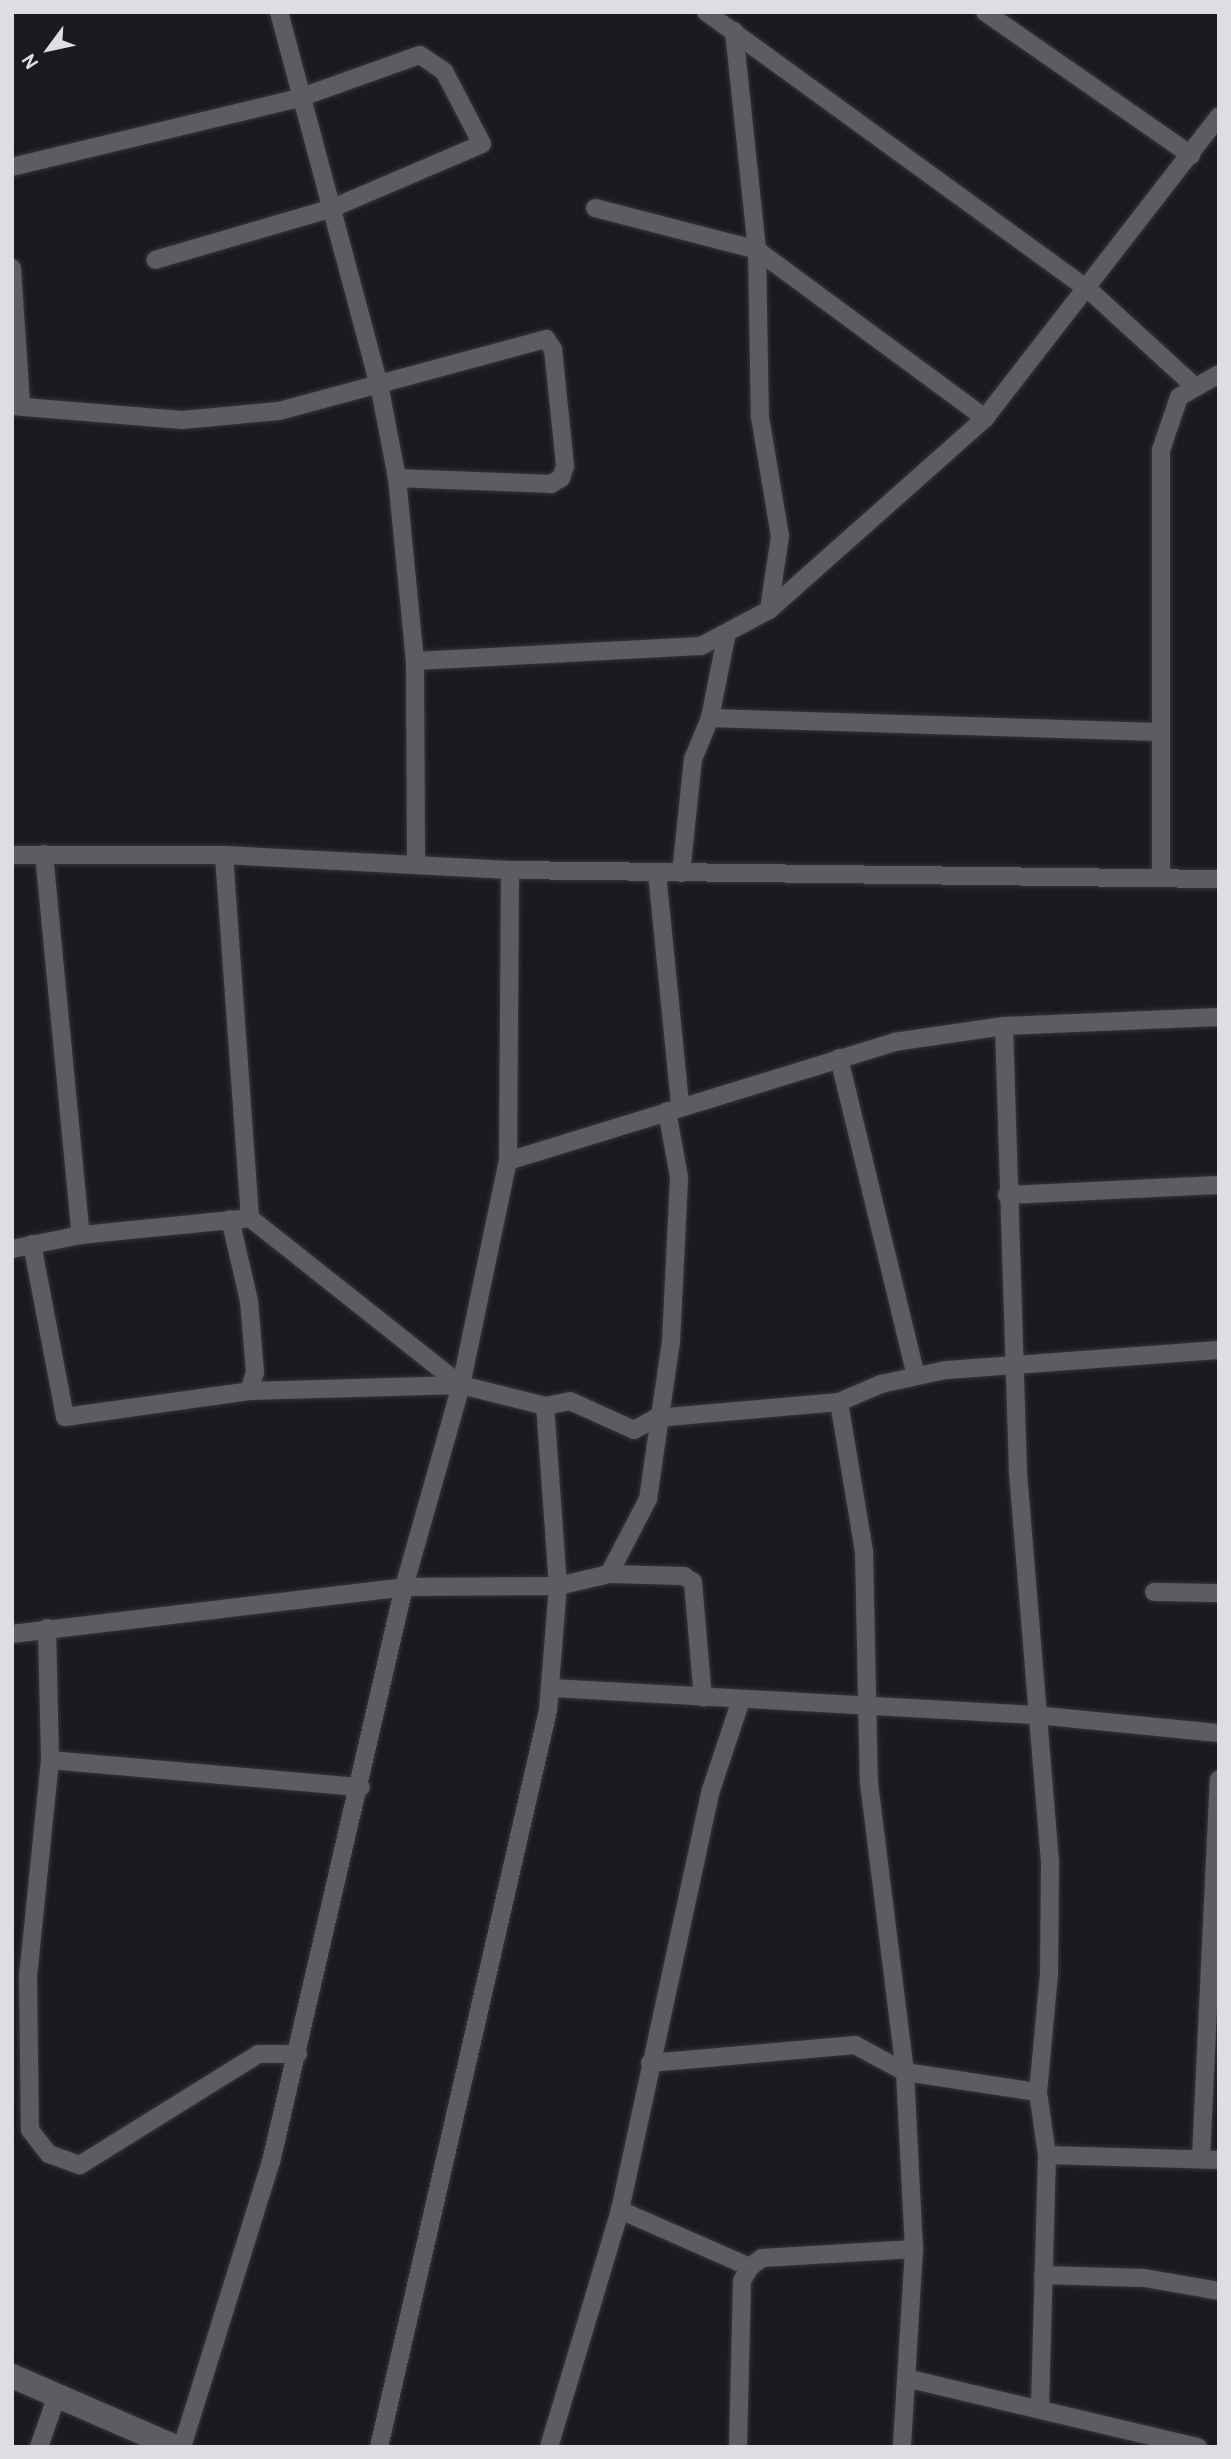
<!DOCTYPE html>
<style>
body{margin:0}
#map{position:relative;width:1231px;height:2459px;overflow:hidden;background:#1a1a1f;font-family:Overpass,sans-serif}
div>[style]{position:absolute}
.roads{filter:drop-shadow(0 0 2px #363539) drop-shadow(0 0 2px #363539)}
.street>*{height:18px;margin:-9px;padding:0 9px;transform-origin:9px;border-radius:9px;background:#5c5c61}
.secondary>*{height:24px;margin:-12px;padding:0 12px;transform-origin:12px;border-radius:12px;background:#5c5c61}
span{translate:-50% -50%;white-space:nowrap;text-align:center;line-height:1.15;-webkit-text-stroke:6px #1a1a1f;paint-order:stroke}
.frame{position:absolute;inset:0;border:14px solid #dedee2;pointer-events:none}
.north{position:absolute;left:14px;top:14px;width:70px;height:70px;-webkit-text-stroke:5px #1a1a1f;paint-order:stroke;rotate:237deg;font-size:19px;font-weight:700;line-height:28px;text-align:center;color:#dedee2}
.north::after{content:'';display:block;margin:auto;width:24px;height:32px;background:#dedee2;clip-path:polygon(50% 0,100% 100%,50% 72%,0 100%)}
</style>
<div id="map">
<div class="roads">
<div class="street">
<div style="left:279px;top:12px;width:385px;rotate:75deg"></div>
<div style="left:379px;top:384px;width:96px;rotate:79.2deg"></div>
<div style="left:397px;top:478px;width:184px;rotate:84.4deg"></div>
<div style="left:415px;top:661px;width:202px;rotate:89.7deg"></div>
<div style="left:706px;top:12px;width:473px;rotate:36deg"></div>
<div style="left:1089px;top:290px;width:141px;rotate:42.4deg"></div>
<div style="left:985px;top:12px;width:251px;rotate:34.8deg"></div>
<div style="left:734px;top:31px;width:220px;rotate:84deg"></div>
<div style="left:757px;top:250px;width:167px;rotate:89deg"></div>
<div style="left:760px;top:417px;width:121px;rotate:80.5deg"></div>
<div style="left:780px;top:536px;width:75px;rotate:98.5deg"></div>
<div style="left:12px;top:167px;width:295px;rotate:-13.5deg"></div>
<div style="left:299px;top:98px;width:128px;rotate:-19.6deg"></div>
<div style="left:420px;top:55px;width:29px;rotate:34deg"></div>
<div style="left:444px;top:71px;width:82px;rotate:62.5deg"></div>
<div style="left:482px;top:144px;width:162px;rotate:156.8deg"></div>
<div style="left:333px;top:208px;width:185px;rotate:163.7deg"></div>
<div style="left:595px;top:208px;width:167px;rotate:14.5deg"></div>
<div style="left:757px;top:250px;width:283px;rotate:36.4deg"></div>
<div style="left:12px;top:268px;width:136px;rotate:86.2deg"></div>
<div style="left:12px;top:406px;width:171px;rotate:4.7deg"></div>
<div style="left:182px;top:420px;width:97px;rotate:-5.3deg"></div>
<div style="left:279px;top:411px;width:277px;rotate:-15.1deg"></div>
<div style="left:546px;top:339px;width:12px;rotate:55deg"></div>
<div style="left:553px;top:349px;width:118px;rotate:84.1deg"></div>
<div style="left:565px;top:466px;width:13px;rotate:108deg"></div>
<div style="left:561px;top:478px;width:12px;rotate:149deg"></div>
<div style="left:551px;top:484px;width:154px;rotate:-177.8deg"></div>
<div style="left:415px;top:661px;width:286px;rotate:-3deg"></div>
<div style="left:701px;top:646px;width:77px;rotate:-27.9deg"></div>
<div style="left:769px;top:610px;width:289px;rotate:-41.6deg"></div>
<div style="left:985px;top:418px;width:382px;rotate:-52.2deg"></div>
<div style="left:710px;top:718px;width:447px;rotate:1.8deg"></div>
<div style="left:44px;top:854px;width:383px;rotate:84.5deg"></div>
<div style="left:12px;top:855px;width:212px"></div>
<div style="left:224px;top:855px;width:286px;rotate:3deg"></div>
<div style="left:510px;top:870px;width:709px;rotate:0.73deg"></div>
<div style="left:224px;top:855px;width:364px;rotate:85.9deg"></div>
<div style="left:657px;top:873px;width:233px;rotate:84.3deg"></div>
<div style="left:681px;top:873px;width:115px;rotate:-84deg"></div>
<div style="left:693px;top:759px;width:44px;rotate:-67.5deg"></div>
<div style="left:710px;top:718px;width:83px;rotate:-78.8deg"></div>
<div style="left:1161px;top:874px;width:424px;rotate:-90deg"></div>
<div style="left:1161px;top:450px;width:56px;rotate:-71.2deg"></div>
<div style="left:1179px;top:397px;width:46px;rotate:-29.9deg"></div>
<div style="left:1004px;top:1026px;width:447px;rotate:88.2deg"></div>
<div style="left:1018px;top:1473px;width:389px;rotate:85.3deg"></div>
<div style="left:1050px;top:1861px;width:113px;rotate:90.5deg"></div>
<div style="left:1049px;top:1974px;width:119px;rotate:95.3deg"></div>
<div style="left:1038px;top:2092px;width:64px;rotate:81.9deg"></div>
<div style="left:1047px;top:2155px;width:253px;rotate:91.6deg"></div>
<div style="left:839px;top:1058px;width:327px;rotate:76.4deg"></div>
<div style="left:508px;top:1161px;width:404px;rotate:-17.1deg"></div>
<div style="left:894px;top:1042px;width:111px;rotate:-8.3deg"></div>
<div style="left:1004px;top:1026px;width:215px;rotate:-2.4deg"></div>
<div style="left:1007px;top:1195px;width:212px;rotate:-2.7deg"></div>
<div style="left:32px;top:1244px;width:176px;rotate:79.2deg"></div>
<div style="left:65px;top:1417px;width:186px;rotate:-8deg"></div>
<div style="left:249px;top:1391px;width:20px;rotate:-72deg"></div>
<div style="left:255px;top:1372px;width:71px;rotate:-94.8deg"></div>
<div style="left:249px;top:1301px;width:84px;rotate:-103deg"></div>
<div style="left:12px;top:1249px;width:70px;rotate:-11.5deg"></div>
<div style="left:81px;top:1235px;width:170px;rotate:-5.7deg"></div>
<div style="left:250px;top:1218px;width:269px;rotate:38.4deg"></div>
<div style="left:461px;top:1385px;width:229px;rotate:-78.2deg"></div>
<div style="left:508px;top:1161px;width:291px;rotate:-89.6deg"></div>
<div style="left:249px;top:1391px;width:212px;rotate:-1.6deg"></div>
<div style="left:839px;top:1402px;width:151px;rotate:80.5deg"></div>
<div style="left:864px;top:1551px;width:232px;rotate:88.8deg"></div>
<div style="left:869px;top:1783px;width:291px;rotate:82.9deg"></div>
<div style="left:905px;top:2072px;width:177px;rotate:87.1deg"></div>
<div style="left:914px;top:2249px;width:198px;rotate:93.5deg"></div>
<div style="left:609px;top:1574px;width:85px;rotate:-62.5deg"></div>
<div style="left:648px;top:1499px;width:159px;rotate:-81.7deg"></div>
<div style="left:671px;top:1342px;width:165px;rotate:-87.2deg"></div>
<div style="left:679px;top:1177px;width:67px;rotate:-100.3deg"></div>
<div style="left:1154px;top:1592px;width:65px;rotate:0.9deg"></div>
<div style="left:47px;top:1628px;width:132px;rotate:88.7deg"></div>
<div style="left:50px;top:1760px;width:216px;rotate:95.8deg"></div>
<div style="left:28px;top:1975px;width:155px;rotate:89.3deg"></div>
<div style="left:30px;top:2130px;width:31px;rotate:52deg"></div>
<div style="left:49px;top:2154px;width:33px;rotate:20deg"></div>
<div style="left:80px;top:2165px;width:210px;rotate:-31.9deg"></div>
<div style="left:258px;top:2054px;width:40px"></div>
<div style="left:12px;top:1634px;width:395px;rotate:-6.8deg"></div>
<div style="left:404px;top:1587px;width:154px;rotate:-0.4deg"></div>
<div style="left:558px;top:1586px;width:52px;rotate:-13.2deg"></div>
<div style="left:609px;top:1574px;width:75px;rotate:1.5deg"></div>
<div style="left:684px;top:1576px;width:11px;rotate:34deg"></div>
<div style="left:693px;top:1582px;width:116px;rotate:85.1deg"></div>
<div style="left:552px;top:1688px;width:484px;rotate:3.2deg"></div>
<div style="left:1035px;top:1715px;width:185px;rotate:5.6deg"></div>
<div style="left:50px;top:1760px;width:312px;rotate:5deg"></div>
<div style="left:650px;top:2063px;width:206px;rotate:-5deg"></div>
<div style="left:855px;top:2045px;width:57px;rotate:28.4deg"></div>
<div style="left:905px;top:2072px;width:134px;rotate:8.6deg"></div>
<div style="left:1047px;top:2155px;width:172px;rotate:1.7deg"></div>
<div style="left:1201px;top:2157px;width:378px;rotate:-87.3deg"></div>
<div style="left:620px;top:2210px;width:142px;rotate:23.7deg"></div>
<div style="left:1043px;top:2275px;width:101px;rotate:1.7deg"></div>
<div style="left:1144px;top:2278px;width:76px;rotate:9.8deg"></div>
<div style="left:910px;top:2379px;width:296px;rotate:13.3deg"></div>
<div style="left:39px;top:2447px;width:55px;rotate:-70.9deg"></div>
<div style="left:182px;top:2447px;width:299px;rotate:-72.7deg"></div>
<div style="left:271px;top:2162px;width:590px;rotate:-76.98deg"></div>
<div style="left:404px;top:1587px;width:210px;rotate:-74.2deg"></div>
<div style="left:461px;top:1385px;width:87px;rotate:14deg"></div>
<div style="left:545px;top:1406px;width:25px;rotate:-11deg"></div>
<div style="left:570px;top:1401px;width:70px;rotate:24.4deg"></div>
<div style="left:634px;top:1430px;width:25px;rotate:-29deg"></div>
<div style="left:656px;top:1418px;width:184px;rotate:-5deg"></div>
<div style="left:839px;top:1402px;width:46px;rotate:-23.2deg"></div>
<div style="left:881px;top:1384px;width:66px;rotate:-12.2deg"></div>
<div style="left:946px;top:1370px;width:274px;rotate:-4.2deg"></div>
<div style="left:379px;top:2447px;width:756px;rotate:-77.08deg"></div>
<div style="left:548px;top:1710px;width:124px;rotate:-85.4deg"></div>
<div style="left:558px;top:1586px;width:180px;rotate:-94.1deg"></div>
<div style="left:549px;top:2447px;width:247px;rotate:-73.3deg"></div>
<div style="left:620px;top:2210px;width:430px;rotate:-77.8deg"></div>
<div style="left:711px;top:1790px;width:95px;rotate:-71.6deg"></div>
<div style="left:738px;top:2447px;width:166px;rotate:-88.6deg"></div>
<div style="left:742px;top:2281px;width:16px;rotate:-60deg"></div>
<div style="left:750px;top:2267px;width:15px;rotate:-37deg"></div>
<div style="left:762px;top:2258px;width:152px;rotate:-3.4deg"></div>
</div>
<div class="secondary">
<div style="left:12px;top:2376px;width:178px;rotate:23.5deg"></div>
</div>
</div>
<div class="frame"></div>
<div class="north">N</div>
</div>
